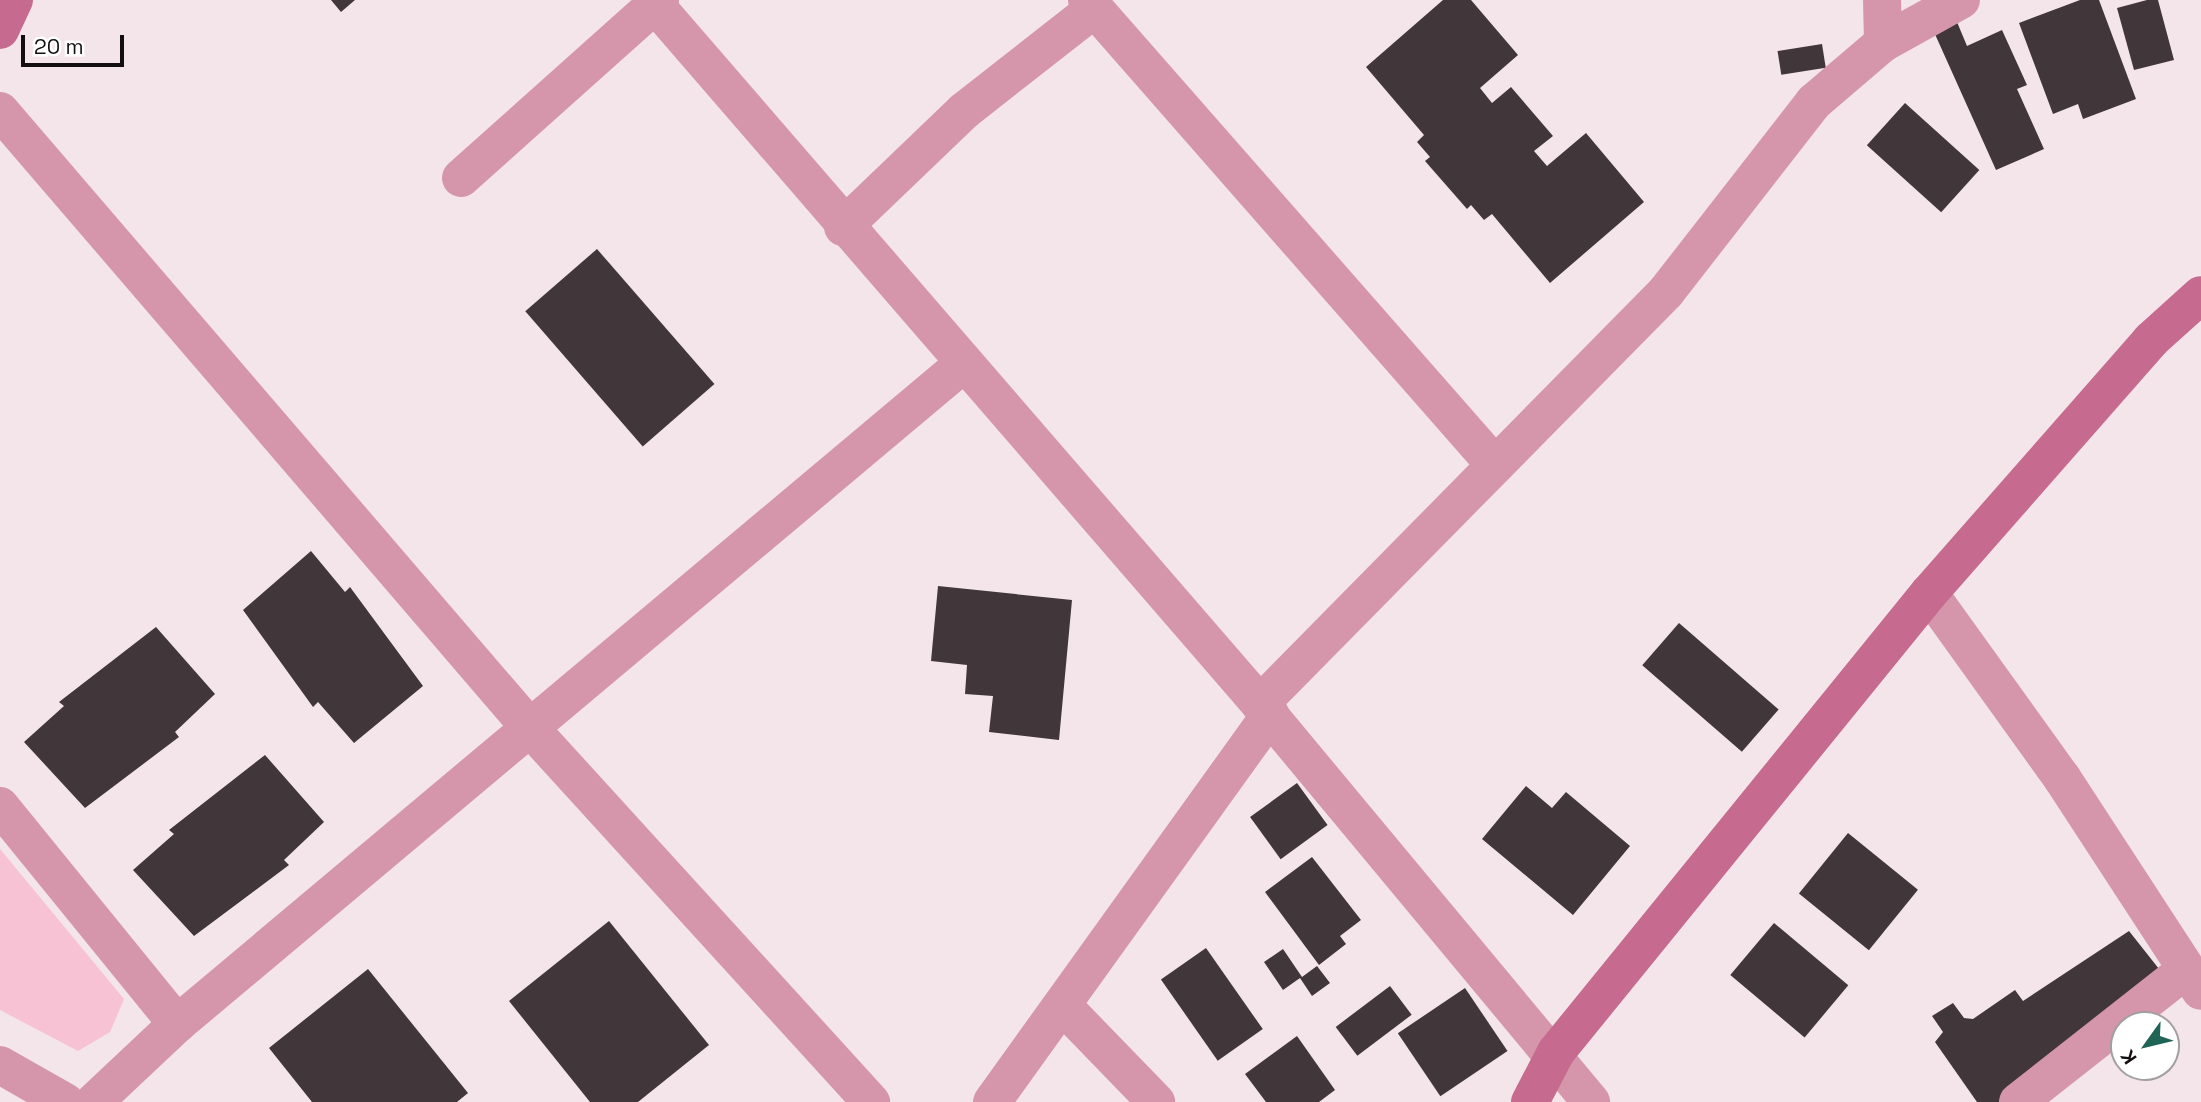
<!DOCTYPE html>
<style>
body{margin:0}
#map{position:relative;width:2201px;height:1102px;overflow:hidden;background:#f3e5e9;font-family:"Space Grotesk",sans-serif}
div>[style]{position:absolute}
.green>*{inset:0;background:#f7c2d4}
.building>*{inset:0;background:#41363a;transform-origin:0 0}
.street>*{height:38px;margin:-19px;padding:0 19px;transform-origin:19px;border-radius:19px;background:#d596ac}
.secondary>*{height:38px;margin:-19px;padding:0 19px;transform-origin:19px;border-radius:19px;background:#c66b8f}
span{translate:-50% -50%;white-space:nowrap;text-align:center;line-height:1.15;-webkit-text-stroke:7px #fff;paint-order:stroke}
.north{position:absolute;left:2110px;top:1011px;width:70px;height:70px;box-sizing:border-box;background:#fff;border:2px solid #a19f9f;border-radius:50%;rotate:236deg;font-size:19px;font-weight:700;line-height:28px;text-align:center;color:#130f10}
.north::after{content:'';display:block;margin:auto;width:24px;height:32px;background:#1f6455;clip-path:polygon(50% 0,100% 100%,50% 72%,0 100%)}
.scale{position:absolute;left:21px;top:35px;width:103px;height:32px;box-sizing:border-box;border:4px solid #130f10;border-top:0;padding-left:9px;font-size:21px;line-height:24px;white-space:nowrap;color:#130f10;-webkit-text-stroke:5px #fff;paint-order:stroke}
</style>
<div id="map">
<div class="green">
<div style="clip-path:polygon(0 849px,124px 999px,110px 1032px,78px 1051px,0 1010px)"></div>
</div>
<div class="building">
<div style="clip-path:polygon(331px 0,355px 0,341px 12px)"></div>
<div style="clip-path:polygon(1443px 0,1471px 0,1518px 55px,1480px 88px,1492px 103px,1511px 87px,1553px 136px,1534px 151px,1547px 166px,1586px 133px,1644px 202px,1550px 283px,1492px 214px,1484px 220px,1471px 205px,1467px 209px,1425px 161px,1430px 157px,1417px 142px,1424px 135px,1366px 67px)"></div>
<div style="clip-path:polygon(2080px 0,2099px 0,2136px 99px,2083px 119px,2078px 104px,2053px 114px,2019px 23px)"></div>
<div style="clip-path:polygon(2147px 0,2158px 0,2174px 60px,2134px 70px,2117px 8px)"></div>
<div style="clip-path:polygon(1957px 22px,1967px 46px,2002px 30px,2027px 85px,2017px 89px,2044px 149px,1996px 170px,1934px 32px)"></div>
<div style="left:1822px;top:44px;width:24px;height:45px;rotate:81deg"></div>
<div style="left:1905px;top:103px;width:100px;height:57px;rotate:42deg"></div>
<div style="left:597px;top:249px;width:179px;height:95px;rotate:49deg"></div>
<div style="clip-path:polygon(311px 551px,345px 592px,350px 587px,423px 686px,354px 743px,318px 702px,313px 707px,243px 610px)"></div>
<div style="clip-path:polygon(938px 586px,1072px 600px,1059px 740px,989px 732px,993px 696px,965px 694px,967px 665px,931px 661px)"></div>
<div style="left:1679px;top:623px;width:132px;height:56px;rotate:41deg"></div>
<div style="clip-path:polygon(156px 627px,215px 694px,175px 732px,179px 737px,85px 808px,24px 742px,64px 706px,59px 702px)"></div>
<div style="clip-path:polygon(265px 755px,324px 822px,284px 860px,289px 865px,194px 936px,133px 870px,174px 834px,169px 830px)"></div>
<div style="left:1297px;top:783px;width:52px;height:58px;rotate:54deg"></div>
<div style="clip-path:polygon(1526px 786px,1552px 808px,1566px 792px,1630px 846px,1573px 915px,1482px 839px)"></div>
<div style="left:1848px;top:833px;width:90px;height:78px;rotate:39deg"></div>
<div style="clip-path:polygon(1312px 857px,1361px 920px,1340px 936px,1346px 944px,1319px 965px,1265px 892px)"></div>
<div style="clip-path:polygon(609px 921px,709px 1045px,638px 1102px,590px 1102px,509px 1001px)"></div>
<div style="left:1774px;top:923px;width:97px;height:68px;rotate:40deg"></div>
<div style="clip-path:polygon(2129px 931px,2163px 974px,2006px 1102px,1977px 1102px,1935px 1042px,1943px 1032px,1932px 1016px,1953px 1003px,1964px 1018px,1973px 1019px,2015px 990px,2023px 1001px)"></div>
<div style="left:1206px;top:948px;width:99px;height:55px;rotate:55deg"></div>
<div style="clip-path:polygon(1283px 949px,1302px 977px,1317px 966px,1330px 983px,1312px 996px,1300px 978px,1283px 990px,1264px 962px)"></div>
<div style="clip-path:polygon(368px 969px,468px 1093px,457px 1102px,312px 1102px,269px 1048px)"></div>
<div style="left:1390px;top:986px;width:36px;height:68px;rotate:53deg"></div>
<div style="left:1465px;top:988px;width:76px;height:81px;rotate:56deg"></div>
<div style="clip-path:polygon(1297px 1036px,1335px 1090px,1319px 1102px,1266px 1102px,1245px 1074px)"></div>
</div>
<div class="street">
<div style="left:651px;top:0;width:931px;rotate:49.14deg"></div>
<div style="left:1260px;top:704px;width:518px;rotate:50.25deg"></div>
<div style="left:1087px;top:0;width:619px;rotate:48.74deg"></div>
<div style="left:1883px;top:43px;width:89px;rotate:-28.9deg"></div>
<div style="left:0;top:111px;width:815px;rotate:49.33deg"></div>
<div style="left:531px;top:729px;width:505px;rotate:47.65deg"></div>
<div style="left:461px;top:178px;width:267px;rotate:-41.8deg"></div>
<div style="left:843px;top:227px;width:168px;rotate:-43.8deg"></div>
<div style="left:964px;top:111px;width:165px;rotate:-38.1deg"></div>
<div style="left:1929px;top:593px;width:228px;rotate:54.3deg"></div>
<div style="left:2062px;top:778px;width:254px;rotate:56.9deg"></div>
<div style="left:1260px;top:704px;width:578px;rotate:-45.42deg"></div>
<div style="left:1666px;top:292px;width:241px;rotate:-52.1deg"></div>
<div style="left:1814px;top:102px;width:91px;rotate:-40.5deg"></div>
<div style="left:1883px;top:43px;width:43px;rotate:-91.3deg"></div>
<div style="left:0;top:806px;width:281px;rotate:50.9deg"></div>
<div style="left:1063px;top:1006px;width:134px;rotate:45.9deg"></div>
<div style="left:0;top:1065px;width:75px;rotate:29.6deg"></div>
<div style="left:94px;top:1102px;width:114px;rotate:-43.2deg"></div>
<div style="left:177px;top:1024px;width:1025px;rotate:-40.01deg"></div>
<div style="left:992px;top:1102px;width:477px;rotate:-54.3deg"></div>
<div style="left:2018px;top:1102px;width:214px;rotate:-38.2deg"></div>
</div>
<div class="secondary">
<div style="left:0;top:30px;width:33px;rotate:-65deg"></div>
<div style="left:1530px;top:1102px;width:56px;rotate:-62.5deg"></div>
<div style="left:1556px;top:1052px;width:591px;rotate:-50.9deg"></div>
<div style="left:1929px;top:593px;width:337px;rotate:-48.7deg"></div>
<div style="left:2151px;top:340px;width:67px;rotate:-42deg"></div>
</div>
<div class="north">K</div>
<div class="scale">20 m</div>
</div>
